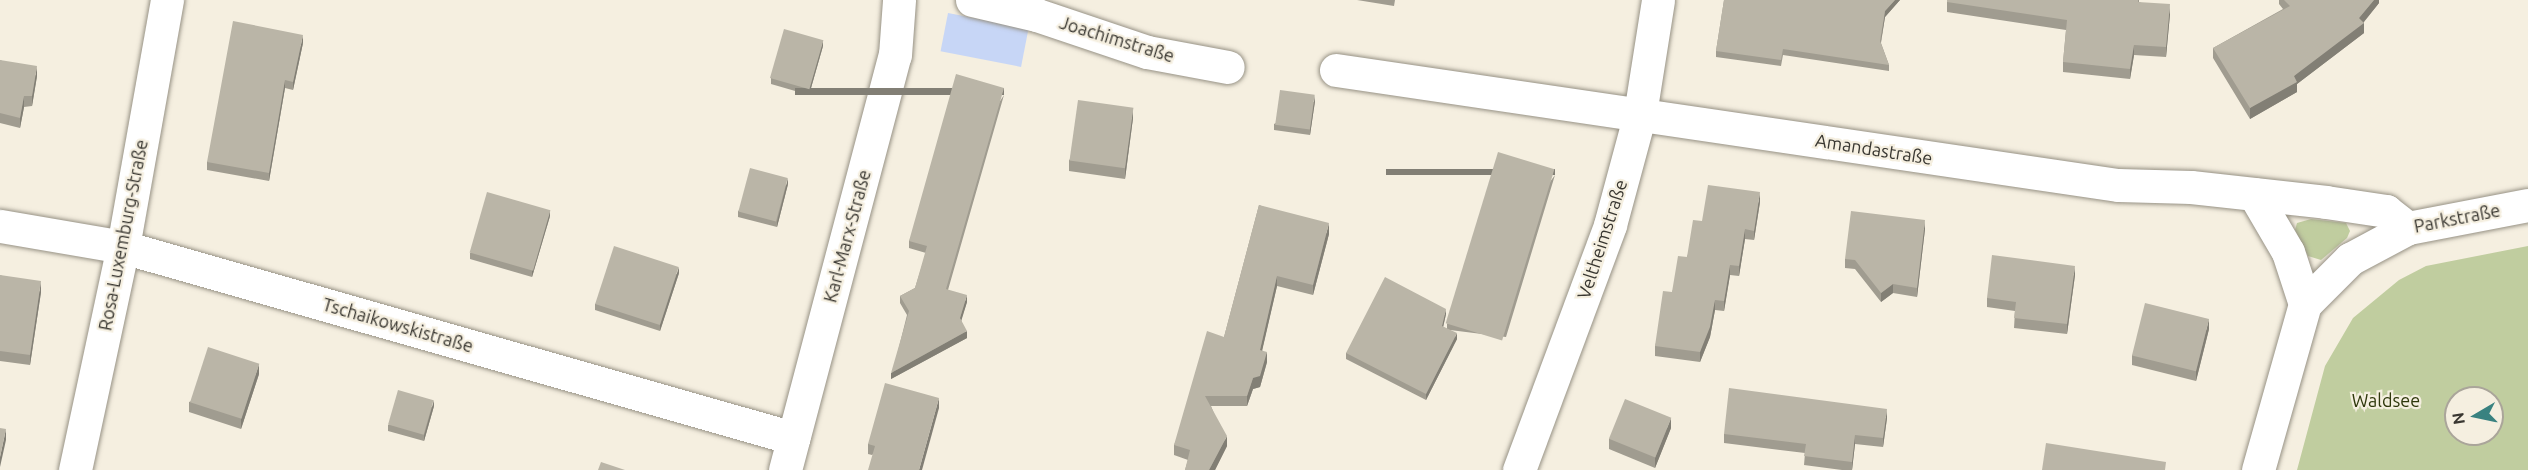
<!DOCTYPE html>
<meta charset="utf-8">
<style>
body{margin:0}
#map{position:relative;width:2528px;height:470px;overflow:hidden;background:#f5efe0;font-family:Ubuntu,sans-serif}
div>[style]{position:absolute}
.green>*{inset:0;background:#c0cd9f}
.water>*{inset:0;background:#c7d6f6;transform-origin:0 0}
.roads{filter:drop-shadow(0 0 2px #979285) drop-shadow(0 0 2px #979285)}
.minor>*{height:33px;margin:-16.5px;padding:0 16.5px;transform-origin:16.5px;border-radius:16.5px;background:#fff}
.wall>*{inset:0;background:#a09c90}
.shaded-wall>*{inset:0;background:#827f75;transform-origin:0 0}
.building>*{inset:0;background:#bab5a7;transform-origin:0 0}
span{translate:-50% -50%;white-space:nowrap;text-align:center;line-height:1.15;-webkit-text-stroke:4.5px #f5efe0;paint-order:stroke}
.street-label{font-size:18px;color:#393731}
.park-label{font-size:18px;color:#2f380c}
.north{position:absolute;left:2444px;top:386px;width:60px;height:60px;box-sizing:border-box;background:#f5efe0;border:2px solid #aaa59a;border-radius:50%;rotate:261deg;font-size:16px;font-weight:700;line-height:24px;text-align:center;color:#393731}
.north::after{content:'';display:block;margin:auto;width:21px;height:27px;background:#398280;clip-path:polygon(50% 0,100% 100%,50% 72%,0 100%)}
</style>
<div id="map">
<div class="green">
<div style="clip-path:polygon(2311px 219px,2346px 223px,2350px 231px,2347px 238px,2321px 260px,2308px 256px,2295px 230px,2297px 223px)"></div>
<div style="clip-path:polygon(evenodd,2528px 246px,2528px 470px,2297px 470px,2325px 366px,2353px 318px,2399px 280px,2426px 266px,2528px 246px,2456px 398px,2492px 398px,2492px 434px,2456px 434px,2456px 398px)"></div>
</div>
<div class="water">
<div style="left:948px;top:13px;width:82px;height:39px;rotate:11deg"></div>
</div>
<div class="roads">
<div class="minor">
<div style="left:972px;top:0;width:67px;rotate:13deg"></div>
<div style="left:1037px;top:15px;width:116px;rotate:18.6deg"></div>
<div style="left:1147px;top:52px;width:82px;rotate:10.5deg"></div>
<div style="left:1336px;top:70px;width:790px;rotate:8.37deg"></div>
<div style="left:2118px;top:185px;width:73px;rotate:1.6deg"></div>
<div style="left:2191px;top:187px;width:136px;rotate:6.3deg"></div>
<div style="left:2326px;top:202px;width:61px;rotate:8.5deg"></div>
<div style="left:2386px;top:211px;width:28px;rotate:38deg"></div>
<div style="left:2254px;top:194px;width:67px;rotate:59.6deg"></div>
<div style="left:2288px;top:252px;width:55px;rotate:71.9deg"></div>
<div style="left:0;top:226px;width:125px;rotate:9.7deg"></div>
<div style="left:123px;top:247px;width:697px;rotate:15.91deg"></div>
<div style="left:75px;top:470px;width:228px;rotate:-77.9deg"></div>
<div style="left:123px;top:247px;width:251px;rotate:-79.9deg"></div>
<div style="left:785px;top:470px;width:429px;rotate:-75.2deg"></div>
<div style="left:895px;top:55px;width:55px;rotate:-85.8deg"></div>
<div style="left:1519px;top:470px;width:261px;rotate:-69.6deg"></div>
<div style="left:1610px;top:225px;width:115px;rotate:-74.9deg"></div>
<div style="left:1640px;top:114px;width:115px;rotate:-81deg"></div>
<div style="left:2258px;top:470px;width:173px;rotate:-74.2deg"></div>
<div style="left:2305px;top:304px;width:64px;rotate:-45deg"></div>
<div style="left:2350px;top:259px;width:66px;rotate:-28.1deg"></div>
<div style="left:2408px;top:228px;width:122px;rotate:-10.9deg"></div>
</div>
</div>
<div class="wall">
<div style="clip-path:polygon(1357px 0,1395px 0,1394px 6px)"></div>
<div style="clip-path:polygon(1724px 0,1900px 0,1885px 17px,1881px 43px,1889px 65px,1889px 71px,1783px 55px,1781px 66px,1716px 57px,1716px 51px)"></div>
<div style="clip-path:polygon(1947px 0,2139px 0,2139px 2px,2170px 14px,2166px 57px,2134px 55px,2130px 79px,2063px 72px,2063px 62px,2066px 30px,1947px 12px)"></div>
<div style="clip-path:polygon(2279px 0,2379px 0,2379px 3px,2364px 22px,2364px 33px,2297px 84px,2297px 92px,2250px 119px,2213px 58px,2213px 48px,2283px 9px,2279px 4px)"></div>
<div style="clip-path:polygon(303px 43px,293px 90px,285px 88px,269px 181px,207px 170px,207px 162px)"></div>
<div style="clip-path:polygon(823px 46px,809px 95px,771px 84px,771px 78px)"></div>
<div style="clip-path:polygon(0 60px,37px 76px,32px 106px,24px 107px,20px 128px,0 123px)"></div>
<div style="clip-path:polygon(1004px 95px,948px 290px,967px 302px,961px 320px,967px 338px,891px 379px,907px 315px,900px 303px,900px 296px,915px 288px,926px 253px,909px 248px,909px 241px)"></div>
<div style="clip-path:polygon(1315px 101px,1310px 135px,1274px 130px,1274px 124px)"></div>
<div style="clip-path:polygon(1133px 118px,1125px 179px,1069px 171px,1069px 160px)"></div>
<div style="clip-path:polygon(1555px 175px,1506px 337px,1450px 330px,1457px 339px,1426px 400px,1346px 359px,1346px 353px,1446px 314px,1443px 327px,1447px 329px,1447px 324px)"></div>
<div style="clip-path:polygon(788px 184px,777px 227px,738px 217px,738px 211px)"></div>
<div style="clip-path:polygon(1760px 202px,1754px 240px,1745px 239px,1739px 276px,1730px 275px,1724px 311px,1715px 310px,1710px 337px,1700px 362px,1655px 356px,1655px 346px,1672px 292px,1702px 221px)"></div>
<div style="clip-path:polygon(1259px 205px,1329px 234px,1313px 295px,1277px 286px,1262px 350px,1267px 362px,1260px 387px,1253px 389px,1247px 406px,1211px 406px,1227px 446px,1215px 470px,1185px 470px,1188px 460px,1174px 455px,1174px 445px,1224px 337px)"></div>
<div style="clip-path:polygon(550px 216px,532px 277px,470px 259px,470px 253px)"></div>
<div style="clip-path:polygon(1925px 229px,1917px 297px,1893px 293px,1881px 302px,1855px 269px,1845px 268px,1845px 259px)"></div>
<div style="clip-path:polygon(679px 273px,660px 331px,595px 310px,595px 304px)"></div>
<div style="clip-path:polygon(0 275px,41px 292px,30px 365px,0 361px)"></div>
<div style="clip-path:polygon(2075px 275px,2067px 334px,2014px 328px,2015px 311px,1987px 307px,1987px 298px)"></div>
<div style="clip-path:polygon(2209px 329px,2196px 381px,2132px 365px,2132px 355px)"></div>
<div style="clip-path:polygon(259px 374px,241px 429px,189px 412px,189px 402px)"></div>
<div style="clip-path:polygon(434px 406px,424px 441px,388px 431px,388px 425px)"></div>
<div style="clip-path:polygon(939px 408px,872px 455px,868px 454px,868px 444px)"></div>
<div style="clip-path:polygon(1887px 418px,1883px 447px,1855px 444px,1852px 470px,1842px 470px,1804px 465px,1805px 453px,1724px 443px,1724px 434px)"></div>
<div style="clip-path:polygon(1671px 428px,1655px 468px,1609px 449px,1609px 439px)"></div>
</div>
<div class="shaded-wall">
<div style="clip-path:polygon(1895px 0,1900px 0,1885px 17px,1880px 47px,1885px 11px)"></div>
<div style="clip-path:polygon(2374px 0,2379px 0,2379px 3px,2362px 24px,2364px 23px,2364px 33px,2297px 84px,2297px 92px,2250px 119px,2250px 108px,2294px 76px,2359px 18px)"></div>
<div style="clip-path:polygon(2170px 4px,2170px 14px,2166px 57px,2166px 47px)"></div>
<div style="clip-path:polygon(303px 35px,303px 43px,293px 90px,293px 82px)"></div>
<div style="clip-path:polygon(823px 40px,823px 46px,809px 95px,809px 89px)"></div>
<div style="clip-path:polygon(2134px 45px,2134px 55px,2130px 79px,2130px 69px)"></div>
<div style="clip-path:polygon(37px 66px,37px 76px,32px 106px,32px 96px)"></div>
<div style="clip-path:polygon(285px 80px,285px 88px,269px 181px,269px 173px)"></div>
<div style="left:1004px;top:88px;width:7px;height:209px;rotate:90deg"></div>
<div style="clip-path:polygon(1315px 95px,1315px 101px,1310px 135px,1310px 129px)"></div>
<div style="clip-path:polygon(24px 96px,24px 107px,20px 128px,20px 118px)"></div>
<div style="clip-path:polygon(1133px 108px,1133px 118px,1125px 179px,1125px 168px)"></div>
<div style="left:1555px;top:169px;width:6px;height:169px;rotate:90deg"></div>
<div style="clip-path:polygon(788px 178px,788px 184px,777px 227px,777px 222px)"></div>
<div style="clip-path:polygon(1760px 192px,1760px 202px,1754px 240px,1754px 231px)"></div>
<div style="clip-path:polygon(550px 210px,550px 216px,532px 277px,532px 271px)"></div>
<div style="clip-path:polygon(1925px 220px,1925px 229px,1917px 297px,1917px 288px)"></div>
<div style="clip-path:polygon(1329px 223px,1329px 234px,1313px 295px,1313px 285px)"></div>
<div style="clip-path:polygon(1745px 229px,1745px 239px,1739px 276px,1739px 266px)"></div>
<div style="clip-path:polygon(1730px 265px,1730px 275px,1724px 311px,1724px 301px)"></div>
<div style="clip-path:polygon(2075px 266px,2075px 275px,2067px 334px,2067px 324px)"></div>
<div style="clip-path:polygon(679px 267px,679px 273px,660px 331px,660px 325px)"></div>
<div style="clip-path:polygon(1277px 276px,1277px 286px,1260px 360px,1260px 350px)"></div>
<div style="clip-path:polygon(41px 281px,41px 292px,30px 365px,30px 355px)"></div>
<div style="clip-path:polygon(1893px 284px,1893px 293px,1881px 302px,1881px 293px)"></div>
<div style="clip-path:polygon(967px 295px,967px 302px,960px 325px,960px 318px)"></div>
<div style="clip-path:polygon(1715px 300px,1715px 310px,1710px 337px,1700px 362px,1700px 352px)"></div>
<div style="clip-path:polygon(1446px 309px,1446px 314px,1442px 332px,1442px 326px)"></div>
<div style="clip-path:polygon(2209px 319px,2209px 329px,2196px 381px,2196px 371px)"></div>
<div style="clip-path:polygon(967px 331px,967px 338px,891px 379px,891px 373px)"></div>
<div style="clip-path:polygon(1457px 333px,1457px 339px,1426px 400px,1426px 394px)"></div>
<div style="clip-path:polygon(1267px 352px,1267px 362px,1260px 387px,1253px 389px,1247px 406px,1247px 396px,1253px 378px)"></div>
<div style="clip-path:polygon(259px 364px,259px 374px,241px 429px,241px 419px)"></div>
<div style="clip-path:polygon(939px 398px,939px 408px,922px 470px,919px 470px)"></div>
<div style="clip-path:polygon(434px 400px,434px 406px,424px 441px,424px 436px)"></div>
<div style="clip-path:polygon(1887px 409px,1887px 418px,1883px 447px,1883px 438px)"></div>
<div style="clip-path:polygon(1671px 418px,1671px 428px,1655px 468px,1655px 458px)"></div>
<div style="clip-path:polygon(6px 429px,6px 440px,0 467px,0 457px)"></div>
<div style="clip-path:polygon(1855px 435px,1855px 444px,1852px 470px,1852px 462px)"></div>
<div style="clip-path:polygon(1227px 436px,1227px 446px,1215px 470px,1209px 470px)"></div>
</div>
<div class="building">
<div style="clip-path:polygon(1724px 0,1895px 0,1885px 11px,1880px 41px,1889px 65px,1783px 49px,1781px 60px,1716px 51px)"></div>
<div style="clip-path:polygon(1947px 0,2138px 0,2138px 2px,2170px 4px,2166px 47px,2134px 45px,2130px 69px,2063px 62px,2067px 20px,1947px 2px)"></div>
<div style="clip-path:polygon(2284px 0,2374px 0,2359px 18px,2364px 23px,2294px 76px,2297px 82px,2250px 108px,2213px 48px,2290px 6px)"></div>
<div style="clip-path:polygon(233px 21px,303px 35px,293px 82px,285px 80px,269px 173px,207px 162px)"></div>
<div style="left:784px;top:29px;width:41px;height:51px;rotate:16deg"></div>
<div style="clip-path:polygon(0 60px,37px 66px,32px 96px,24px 96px,20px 118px,0 113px)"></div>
<div style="clip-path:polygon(956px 74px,1004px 88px,946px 289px,967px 295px,960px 318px,967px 331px,891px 373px,909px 311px,900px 296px,915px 288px,927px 246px,909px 241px)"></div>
<div style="left:1280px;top:90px;width:35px;height:35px;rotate:8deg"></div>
<div style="left:1078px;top:100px;width:56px;height:61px;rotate:8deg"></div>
<div style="left:1498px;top:152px;width:59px;height:179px;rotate:17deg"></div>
<div style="left:750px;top:168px;width:39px;height:45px;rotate:15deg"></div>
<div style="clip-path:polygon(1708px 185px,1760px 192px,1754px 231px,1745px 229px,1739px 266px,1730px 265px,1724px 301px,1715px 300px,1710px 327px,1700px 352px,1655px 346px,1663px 291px,1672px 292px,1678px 256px,1687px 257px,1693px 220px,1702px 221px)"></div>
<div style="left:487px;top:192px;width:66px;height:63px;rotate:16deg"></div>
<div style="clip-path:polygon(1259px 205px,1329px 223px,1313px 285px,1277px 276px,1260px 350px,1267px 352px,1260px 376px,1253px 378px,1247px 396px,1205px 396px,1227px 436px,1209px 470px,1185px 470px,1190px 450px,1174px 445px,1207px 331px,1224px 337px)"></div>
<div style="clip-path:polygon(1851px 211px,1925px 220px,1917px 288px,1893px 284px,1881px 293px,1855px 260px,1845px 259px)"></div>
<div style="left:614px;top:246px;width:68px;height:61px;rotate:18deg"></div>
<div style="clip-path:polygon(1992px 255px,2075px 266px,2067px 324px,2014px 318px,2016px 302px,1987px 298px)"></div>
<div style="clip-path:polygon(0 275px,41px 281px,30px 355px,0 351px)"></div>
<div style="clip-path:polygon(1385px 277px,1446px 309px,1442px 326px,1457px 333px,1426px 394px,1346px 353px)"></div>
<div style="left:2145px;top:303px;width:66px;height:54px;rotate:14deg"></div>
<div style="left:208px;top:347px;width:54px;height:58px;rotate:18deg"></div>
<div style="clip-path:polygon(885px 383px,939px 398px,919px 470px,868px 470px,875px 446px,868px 444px)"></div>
<div style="clip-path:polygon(1729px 388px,1887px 409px,1883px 438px,1855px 435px,1852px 462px,1804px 456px,1806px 444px,1724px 434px)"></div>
<div style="left:398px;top:390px;width:37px;height:36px;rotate:16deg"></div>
<div style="left:1625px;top:399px;width:50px;height:43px;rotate:22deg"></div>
<div style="clip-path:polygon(0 428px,6px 429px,0 457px)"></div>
<div style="clip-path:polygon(2046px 443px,2166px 462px,2165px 470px,2042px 470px)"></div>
<div style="clip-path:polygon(601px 462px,625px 470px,598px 470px)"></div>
</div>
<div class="street-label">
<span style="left:1117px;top:39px;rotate:17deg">Joachimstraße</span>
<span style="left:1874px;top:149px;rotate:9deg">Amandastraße</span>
<span style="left:2457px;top:218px;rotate:-11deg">Parkstraße</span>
<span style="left:123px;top:235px;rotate:-79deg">Rosa-Luxemburg-Straße</span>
<span style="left:847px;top:236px;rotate:-75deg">Karl-Marx-Straße</span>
<span style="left:1602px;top:239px;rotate:-72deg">Veltheimstraße</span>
<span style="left:398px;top:325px;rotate:16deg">Tschaikowskistraße</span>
</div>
<div class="park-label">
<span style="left:2386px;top:400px">Waldsee</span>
</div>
<div class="north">N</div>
</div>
